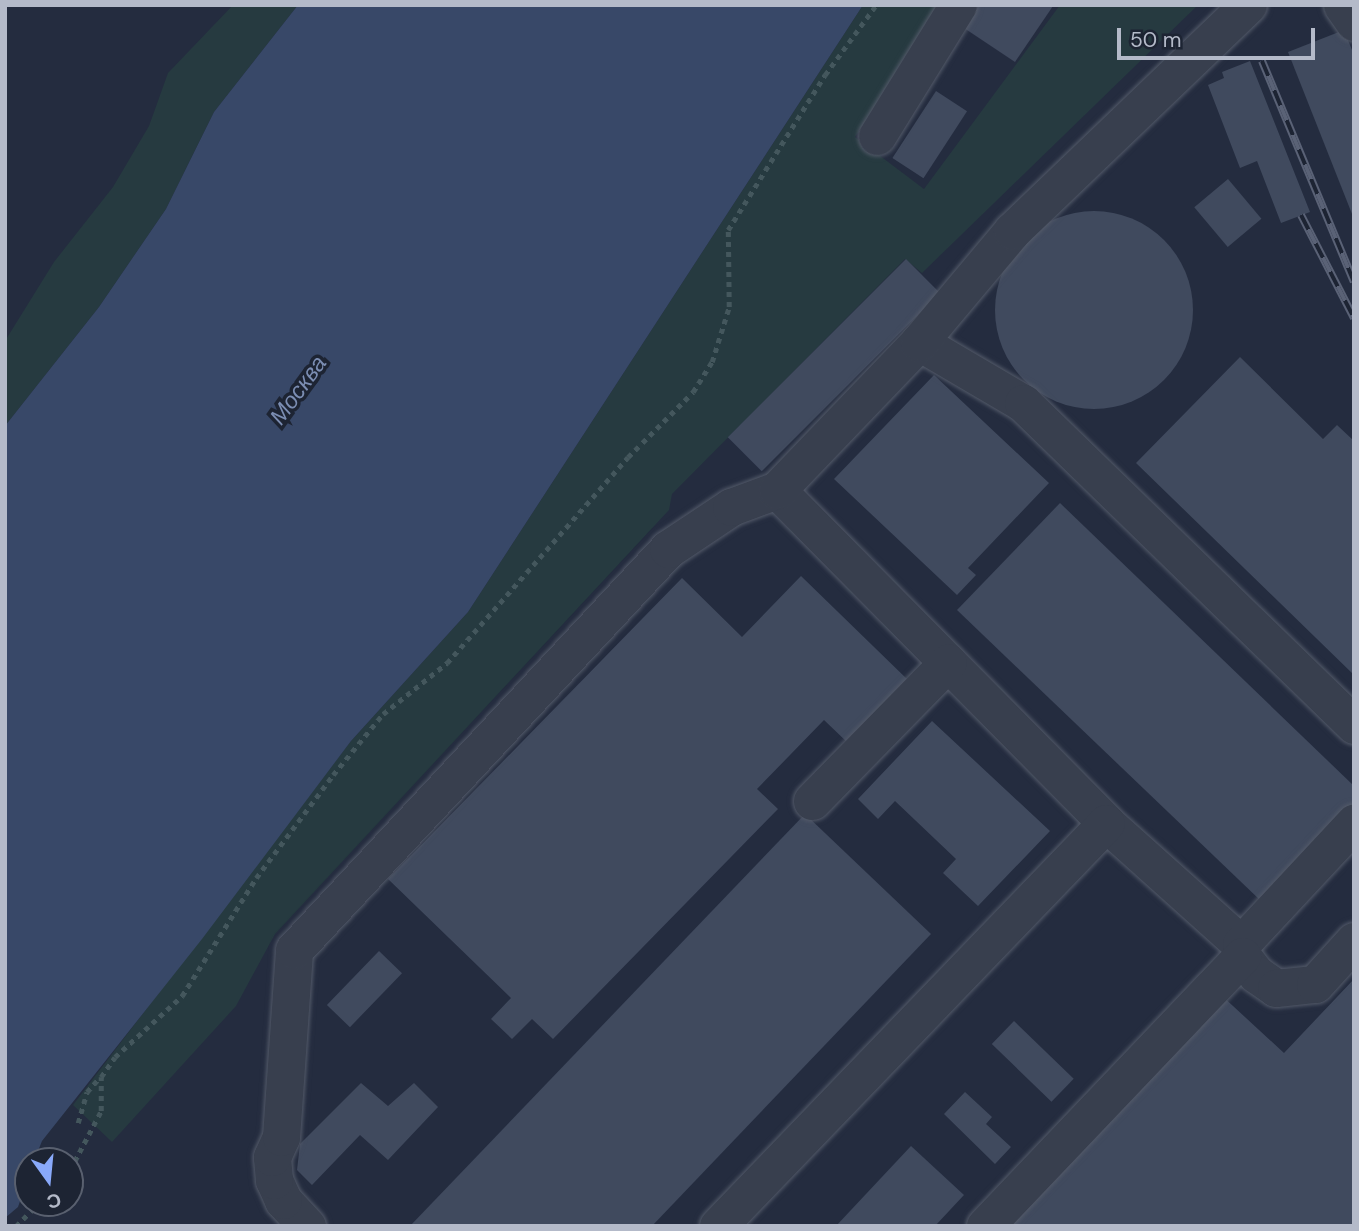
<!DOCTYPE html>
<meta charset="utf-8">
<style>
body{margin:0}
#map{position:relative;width:1359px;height:1231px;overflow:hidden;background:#242c3f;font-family:"DM Sans",sans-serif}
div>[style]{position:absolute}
.green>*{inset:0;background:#263a40}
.water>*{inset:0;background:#384868}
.building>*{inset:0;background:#404a5e;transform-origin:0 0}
.round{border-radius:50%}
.path>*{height:4.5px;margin-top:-2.25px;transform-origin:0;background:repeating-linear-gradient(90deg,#44575d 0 5px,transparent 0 10px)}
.roads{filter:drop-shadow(0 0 2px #535a69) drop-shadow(0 0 2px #535a69)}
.minor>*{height:37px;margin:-18.5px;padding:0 18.5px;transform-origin:18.5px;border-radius:18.5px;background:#383f4e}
.rail>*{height:8px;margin-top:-4px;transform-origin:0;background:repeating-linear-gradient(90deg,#1d2433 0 16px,#5a6276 0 32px);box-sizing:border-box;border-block:2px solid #5a6276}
span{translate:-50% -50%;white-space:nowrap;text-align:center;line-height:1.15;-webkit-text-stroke:7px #1d2433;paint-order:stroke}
.water-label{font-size:23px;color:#7b8db2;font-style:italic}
.frame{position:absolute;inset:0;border:7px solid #b4bac9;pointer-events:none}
.north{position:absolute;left:14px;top:1147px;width:70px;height:70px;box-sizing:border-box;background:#1d2433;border:2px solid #59606f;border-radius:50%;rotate:165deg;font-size:19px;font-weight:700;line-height:28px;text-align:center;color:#b4bac9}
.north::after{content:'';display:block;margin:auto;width:24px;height:32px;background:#89a9fa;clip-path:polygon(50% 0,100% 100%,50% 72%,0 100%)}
.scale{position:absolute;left:1117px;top:28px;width:198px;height:32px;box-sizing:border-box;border:4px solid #b4bac9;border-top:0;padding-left:9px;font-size:21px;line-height:24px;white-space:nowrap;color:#b4bac9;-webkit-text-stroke:5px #1d2433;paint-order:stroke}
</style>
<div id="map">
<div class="green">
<div style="clip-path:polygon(233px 5px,298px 5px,214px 112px,166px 209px,99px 307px,5px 426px,5px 341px,54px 262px,113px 187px,149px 126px,168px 73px)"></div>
<div style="clip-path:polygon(863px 5px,945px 5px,855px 137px,924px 189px,1060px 5px,1198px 5px,922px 273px,905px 259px,672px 494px,669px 510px,275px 934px,236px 1006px,112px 1142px,73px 1105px,351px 741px,468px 612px)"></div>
</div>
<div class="water">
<div style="clip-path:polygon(298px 5px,863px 5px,468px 612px,351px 741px,202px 939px,42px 1141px,34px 1161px,28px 1161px,28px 1178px,18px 1207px,5px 1218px,5px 426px,99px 307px,166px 209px,214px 112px)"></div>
</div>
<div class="building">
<div style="clip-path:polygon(979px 5px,1052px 5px,1053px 6px,1015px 62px,964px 28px)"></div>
<div style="clip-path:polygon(1344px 30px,1354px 55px,1354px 219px,1288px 52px)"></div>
<div style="clip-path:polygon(1250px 61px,1310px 212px,1281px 223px,1257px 161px,1240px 168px,1208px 85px,1224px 78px,1222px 72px)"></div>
<div style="left:936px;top:91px;width:37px;height:80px;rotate:33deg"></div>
<div style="left:1228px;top:179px;width:52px;height:44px;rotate:50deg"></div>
<div class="round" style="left:995px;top:211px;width:198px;height:198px"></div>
<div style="left:906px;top:259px;width:48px;height:252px;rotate:45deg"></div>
<div style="clip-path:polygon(1240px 357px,1323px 439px,1337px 425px,1354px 441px,1354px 675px,1136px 463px)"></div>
<div style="clip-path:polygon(934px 375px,1049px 483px,968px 568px,976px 575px,957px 595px,834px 479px)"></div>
<div style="clip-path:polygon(1060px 503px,1354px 786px,1354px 804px,1261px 901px,957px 610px)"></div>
<div style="clip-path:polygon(801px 576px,909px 681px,849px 744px,824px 720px,757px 789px,778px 809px,553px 1039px,532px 1019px,512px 1039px,491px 1019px,511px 998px,388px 879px,682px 578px,742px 637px)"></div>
<div style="clip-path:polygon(932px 721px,1050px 831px,978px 906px,943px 873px,956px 859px,895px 801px,878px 819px,858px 799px)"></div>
<div style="clip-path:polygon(805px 814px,931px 934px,652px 1226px,410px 1226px)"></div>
<div style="left:379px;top:951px;width:32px;height:75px;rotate:44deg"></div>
<div style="clip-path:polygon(1354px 979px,1354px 1226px,1002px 1226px,1220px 994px,1284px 1053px)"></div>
<div style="left:1014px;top:1021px;width:83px;height:32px;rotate:44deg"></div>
<div style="clip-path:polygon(361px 1083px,388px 1106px,414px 1083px,438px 1107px,388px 1160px,360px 1135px,312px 1185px,297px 1170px,300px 1144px)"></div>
<div style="clip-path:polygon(965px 1092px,992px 1117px,986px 1124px,1011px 1147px,995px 1164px,944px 1114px)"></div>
<div style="clip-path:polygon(911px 1146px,964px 1195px,935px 1226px,836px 1226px)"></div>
</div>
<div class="path">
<div style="left:78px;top:1123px;width:32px;rotate:-74deg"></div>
<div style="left:87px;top:1092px;width:20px;rotate:-49deg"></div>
<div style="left:70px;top:1170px;width:67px;rotate:-62.3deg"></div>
<div style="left:101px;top:1111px;width:34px;rotate:-90deg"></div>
<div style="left:101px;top:1077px;width:24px;rotate:-55deg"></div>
<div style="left:115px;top:1057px;width:91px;rotate:-42.3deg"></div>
<div style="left:182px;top:996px;width:139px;rotate:-57.9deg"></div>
<div style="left:256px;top:878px;width:129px;rotate:-53.2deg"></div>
<div style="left:333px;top:775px;width:79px;rotate:-50.7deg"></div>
<div style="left:383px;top:714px;width:82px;rotate:-38.6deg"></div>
<div style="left:447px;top:663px;width:274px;rotate:-48.7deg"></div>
<div style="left:628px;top:457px;width:92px;rotate:-45deg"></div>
<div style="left:693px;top:392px;width:36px;rotate:-58deg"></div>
<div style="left:712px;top:362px;width:58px;rotate:-72.8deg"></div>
<div style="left:729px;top:307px;width:77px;rotate:-90.7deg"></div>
<div style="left:728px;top:230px;width:183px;rotate:-58deg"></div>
<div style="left:825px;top:75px;width:87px;rotate:-53.9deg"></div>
<div style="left:16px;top:1226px;width:33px;rotate:-45deg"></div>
</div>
<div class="roads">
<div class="minor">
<div style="left:1342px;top:5px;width:21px;rotate:55deg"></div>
<div style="left:877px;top:136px;width:154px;rotate:-58.3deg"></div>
<div style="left:919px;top:342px;width:121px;rotate:30.4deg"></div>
<div style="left:1023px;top:403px;width:462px;rotate:44.2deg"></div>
<div style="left:777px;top:490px;width:468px;rotate:45.3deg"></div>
<div style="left:1106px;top:823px;width:181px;rotate:41.9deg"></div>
<div style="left:1241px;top:944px;width:12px;rotate:85deg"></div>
<div style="left:1242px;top:956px;width:23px;rotate:52deg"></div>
<div style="left:1256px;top:974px;width:24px;rotate:35deg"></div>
<div style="left:1276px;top:988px;width:39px;rotate:-6deg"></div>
<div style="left:1315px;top:984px;width:58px;rotate:-47.8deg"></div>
<div style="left:812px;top:801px;width:194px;rotate:-45.6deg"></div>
<div style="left:1241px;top:944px;width:166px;rotate:-47deg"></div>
<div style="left:307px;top:1226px;width:35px;rotate:-133deg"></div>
<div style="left:283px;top:1200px;width:22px;rotate:-114deg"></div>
<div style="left:274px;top:1180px;width:23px;rotate:-95deg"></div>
<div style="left:272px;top:1157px;width:22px;rotate:-66deg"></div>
<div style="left:281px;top:1137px;width:187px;rotate:-86deg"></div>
<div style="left:294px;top:950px;width:548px;rotate:-47deg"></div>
<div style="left:668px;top:549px;width:76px;rotate:-33.7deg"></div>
<div style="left:731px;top:507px;width:49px;rotate:-20.3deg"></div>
<div style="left:777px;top:490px;width:205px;rotate:-46.2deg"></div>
<div style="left:919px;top:342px;width:145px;rotate:-50deg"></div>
<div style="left:1012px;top:231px;width:327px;rotate:-43.8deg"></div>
<div style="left:718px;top:1226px;width:559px;rotate:-46.09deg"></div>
<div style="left:985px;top:1226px;width:373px;rotate:-46.4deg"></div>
</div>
</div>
<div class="rail">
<div style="left:1262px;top:61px;width:239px;rotate:67.4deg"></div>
<div style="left:1301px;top:215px;width:116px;rotate:62.8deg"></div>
</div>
<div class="water-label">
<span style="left:298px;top:390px;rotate:-54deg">Москва</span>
</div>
<div class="frame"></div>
<div class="north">С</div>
<div class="scale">50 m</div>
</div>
